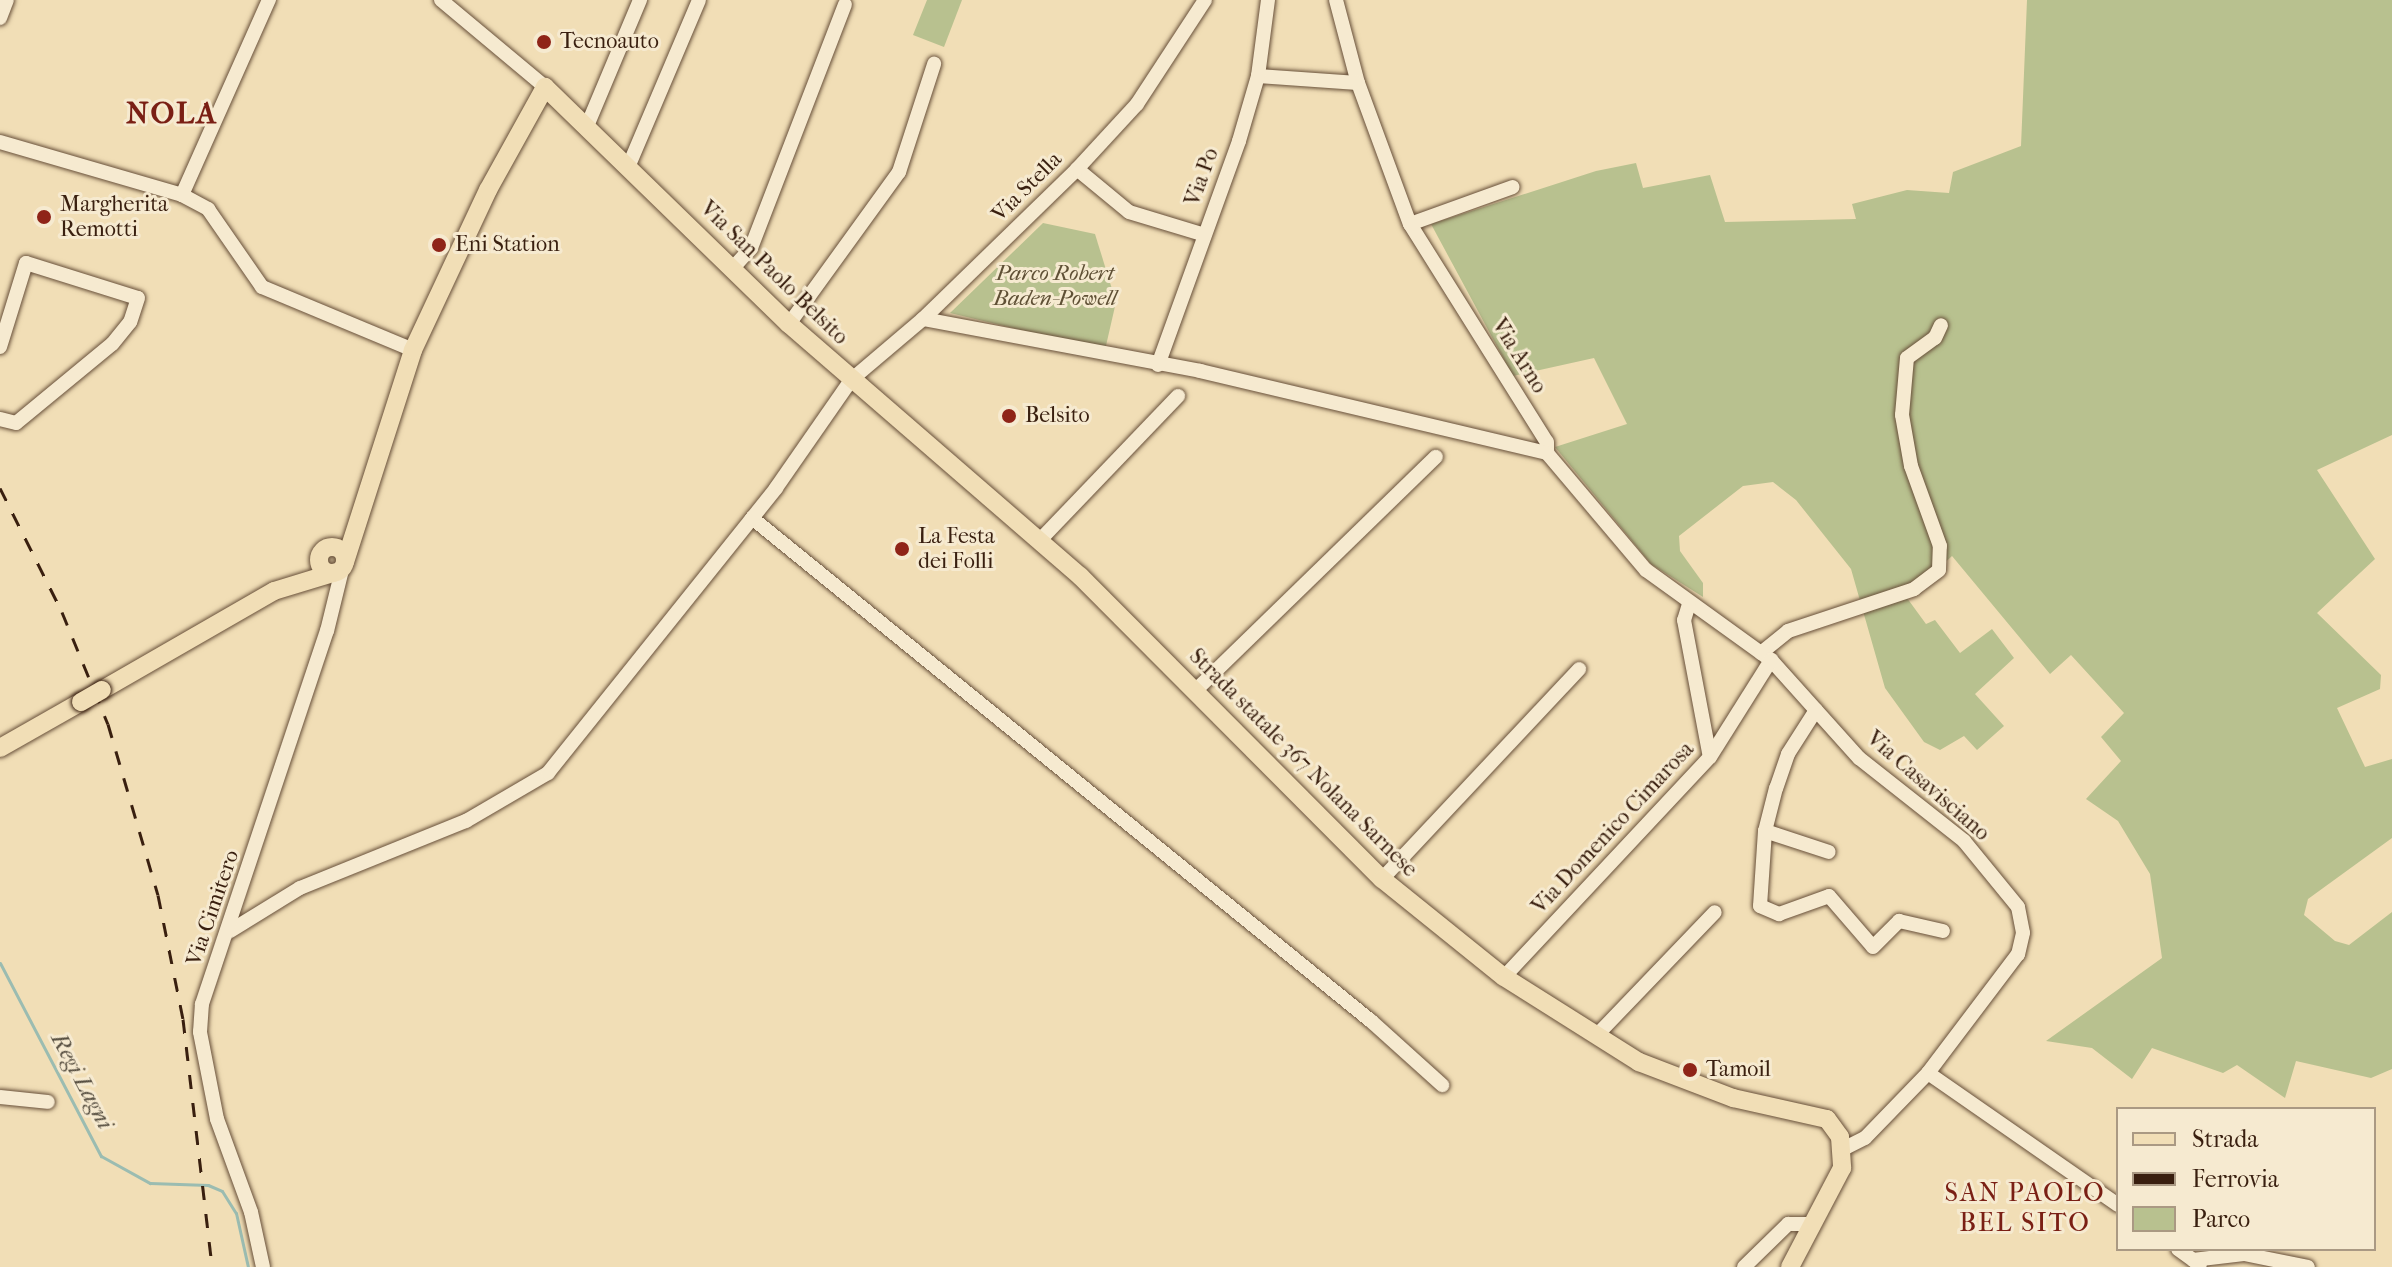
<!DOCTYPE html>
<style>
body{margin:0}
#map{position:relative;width:2392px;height:1267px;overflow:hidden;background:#f1deb6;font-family:"IM FELL French Canon",serif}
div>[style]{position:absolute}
.green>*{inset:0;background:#b8c18f}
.stream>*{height:3px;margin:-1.5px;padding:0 1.5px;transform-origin:1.5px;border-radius:1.5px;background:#9bbcb1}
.roads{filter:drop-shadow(0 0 2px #674f39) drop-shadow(0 0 2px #674f39)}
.minor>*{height:14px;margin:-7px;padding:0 7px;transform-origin:7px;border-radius:7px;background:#f6ead0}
.major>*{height:18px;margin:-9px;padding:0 9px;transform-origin:9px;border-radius:9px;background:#f1deb6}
.major>.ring{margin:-9px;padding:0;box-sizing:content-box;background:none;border:18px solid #f1deb6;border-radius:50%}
.rail>*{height:3px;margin-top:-1.5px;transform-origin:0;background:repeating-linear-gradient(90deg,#391f0f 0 14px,transparent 0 28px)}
.bridges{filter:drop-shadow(0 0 2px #391f0f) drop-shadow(0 0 2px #391f0f)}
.major-bridge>*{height:18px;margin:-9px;padding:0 9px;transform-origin:9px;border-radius:9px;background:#f1deb6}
.dots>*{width:22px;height:22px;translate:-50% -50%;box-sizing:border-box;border:4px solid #f6ead0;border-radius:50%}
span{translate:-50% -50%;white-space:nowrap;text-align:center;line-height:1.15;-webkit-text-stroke:6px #f6ead0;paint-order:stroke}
.poi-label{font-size:22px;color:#391f0f}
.left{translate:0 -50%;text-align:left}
.street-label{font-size:22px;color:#391f0f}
.park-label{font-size:22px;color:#5f5035;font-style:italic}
.water-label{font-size:24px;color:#564e40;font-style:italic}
.quarter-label{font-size:26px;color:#7a1f14;letter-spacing:2px}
.district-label{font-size:30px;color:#7a1f14;font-weight:700;letter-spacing:2px}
.legend{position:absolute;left:2116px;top:1107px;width:260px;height:144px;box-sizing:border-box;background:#f6ead0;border:2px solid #aa9983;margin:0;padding:10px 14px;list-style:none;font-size:24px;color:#391f0f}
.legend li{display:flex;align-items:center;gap:16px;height:40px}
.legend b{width:40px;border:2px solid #aa9983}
</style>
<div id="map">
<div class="green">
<div style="clip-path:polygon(927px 0,962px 0,944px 47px,913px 35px)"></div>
<div style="clip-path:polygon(2027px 0,2392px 0,2392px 435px,2317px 470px,2375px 559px,2317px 613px,2381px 675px,2380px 689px,2337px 708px,2365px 767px,2392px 759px,2392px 838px,2308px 899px,2304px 915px,2335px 941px,2349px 945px,2392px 912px,2392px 1069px,2371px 1078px,2296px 1061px,2285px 1098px,2237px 1065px,2223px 1073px,2152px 1048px,2132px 1079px,2092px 1048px,2046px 1041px,2162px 958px,2150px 874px,2118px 821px,2086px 799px,2121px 761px,2101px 737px,2124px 713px,2071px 655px,2050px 674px,1952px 556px,1907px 598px,1926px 624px,1935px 620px,1960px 653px,1992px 629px,2014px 658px,1975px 694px,2004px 726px,1977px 750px,1964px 736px,1940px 750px,1924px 742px,1885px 688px,1851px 569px,1796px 500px,1773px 482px,1743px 486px,1679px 536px,1680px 551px,1703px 583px,1703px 597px,1651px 564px,1555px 447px,1627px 424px,1594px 358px,1513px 376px,1431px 224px,1596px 171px,1636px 163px,1643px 188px,1710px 175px,1725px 222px,1856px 219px,1852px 204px,1907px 190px,1949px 193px,1953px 172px,2021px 146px)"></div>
<div style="clip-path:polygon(1043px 223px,1095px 234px,1116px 302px,1105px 350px,950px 313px)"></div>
</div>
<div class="stream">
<div style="left:0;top:963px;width:218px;rotate:62.4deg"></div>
<div style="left:101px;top:1156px;width:56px;rotate:28.9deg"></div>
<div style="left:150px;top:1183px;width:58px;rotate:2deg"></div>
<div style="left:208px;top:1185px;width:15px;rotate:23deg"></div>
<div style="left:222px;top:1191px;width:26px;rotate:58deg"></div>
<div style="left:236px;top:1213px;width:55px;rotate:77.5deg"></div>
</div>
<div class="roads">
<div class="minor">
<div style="left:441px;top:0;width:136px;rotate:39.9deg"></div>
<div style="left:1336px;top:0;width:86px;rotate:75.2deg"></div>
<div style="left:1358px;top:83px;width:150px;rotate:69.8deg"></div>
<div style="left:1410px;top:224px;width:257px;rotate:57.9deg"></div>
<div style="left:1547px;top:442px;width:11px;rotate:90deg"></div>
<div style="left:1547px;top:453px;width:153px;rotate:49.8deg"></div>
<div style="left:1646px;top:570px;width:154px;rotate:35.8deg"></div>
<div style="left:1771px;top:660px;width:132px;rotate:48.1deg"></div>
<div style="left:1859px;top:758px;width:134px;rotate:38.3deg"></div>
<div style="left:1964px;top:841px;width:85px;rotate:50.7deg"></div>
<div style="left:2018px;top:907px;width:26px;rotate:79deg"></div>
<div style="left:2023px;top:933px;width:22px;rotate:103deg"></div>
<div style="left:2018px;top:954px;width:149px;rotate:127.1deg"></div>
<div style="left:0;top:18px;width:19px;rotate:-69deg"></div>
<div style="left:1258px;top:76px;width:100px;rotate:4deg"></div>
<div style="left:587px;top:126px;width:137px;rotate:-67.2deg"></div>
<div style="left:0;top:142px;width:190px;rotate:16.2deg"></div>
<div style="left:182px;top:195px;width:30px;rotate:28deg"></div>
<div style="left:208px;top:209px;width:95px;rotate:55.3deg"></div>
<div style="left:262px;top:287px;width:164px;rotate:22.6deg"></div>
<div style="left:629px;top:165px;width:179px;rotate:-67deg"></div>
<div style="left:1077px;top:169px;width:67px;rotate:39.6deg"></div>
<div style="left:1129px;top:212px;width:79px;rotate:16.8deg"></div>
<div style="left:182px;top:195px;width:214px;rotate:-66deg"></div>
<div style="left:1410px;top:224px;width:109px;rotate:-19.8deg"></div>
<div style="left:733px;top:268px;width:27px;rotate:-48deg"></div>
<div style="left:751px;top:248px;width:261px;rotate:-68.9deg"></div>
<div style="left:923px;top:319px;width:282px;rotate:10.6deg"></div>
<div style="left:1200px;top:371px;width:357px;rotate:13.3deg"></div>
<div style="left:789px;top:324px;width:188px;rotate:-54.1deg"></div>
<div style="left:899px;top:172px;width:114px;rotate:-72deg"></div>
<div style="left:0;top:347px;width:88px;rotate:-72.8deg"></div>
<div style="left:26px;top:263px;width:117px;rotate:17.4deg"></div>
<div style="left:138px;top:298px;width:25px;rotate:108deg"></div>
<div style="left:130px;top:322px;width:28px;rotate:129deg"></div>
<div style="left:112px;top:344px;width:124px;rotate:140.5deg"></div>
<div style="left:16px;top:423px;width:16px;rotate:-166deg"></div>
<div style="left:1158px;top:365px;width:238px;rotate:-70.1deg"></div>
<div style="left:1239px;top:141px;width:68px;rotate:-73.7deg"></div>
<div style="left:1258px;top:76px;width:77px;rotate:-82.5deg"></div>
<div style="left:752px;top:518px;width:798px;rotate:39.1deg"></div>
<div style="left:1371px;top:1021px;width:96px;rotate:42deg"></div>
<div style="left:1039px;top:541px;width:201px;rotate:-46.2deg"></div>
<div style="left:1689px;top:604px;width:17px;rotate:107deg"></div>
<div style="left:1684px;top:620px;width:139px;rotate:79.3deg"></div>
<div style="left:1761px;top:653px;width:35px;rotate:-39deg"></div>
<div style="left:1788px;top:631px;width:133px;rotate:-18.4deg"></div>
<div style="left:1914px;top:589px;width:31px;rotate:-37deg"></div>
<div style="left:1939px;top:570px;width:24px;rotate:-88deg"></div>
<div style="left:1940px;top:546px;width:85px;rotate:-109.9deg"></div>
<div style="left:1911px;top:466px;width:52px;rotate:-100deg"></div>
<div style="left:1902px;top:415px;width:57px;rotate:-85deg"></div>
<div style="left:1907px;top:358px;width:34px;rotate:-36deg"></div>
<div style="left:1935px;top:338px;width:14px;rotate:-65deg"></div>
<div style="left:1195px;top:691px;width:336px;rotate:-44.2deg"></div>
<div style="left:1816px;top:710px;width:52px;rotate:122.5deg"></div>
<div style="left:1788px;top:754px;width:36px;rotate:109deg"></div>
<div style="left:1776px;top:788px;width:44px;rotate:104.3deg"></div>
<div style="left:1765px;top:831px;width:75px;rotate:93.8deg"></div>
<div style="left:1760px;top:906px;width:21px;rotate:23deg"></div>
<div style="left:1779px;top:914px;width:53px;rotate:-19.8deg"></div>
<div style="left:1829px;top:896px;width:67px;rotate:49.2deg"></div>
<div style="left:1873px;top:947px;width:37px;rotate:-45deg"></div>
<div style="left:1899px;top:921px;width:45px;rotate:12.8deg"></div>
<div style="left:1765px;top:831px;width:67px;rotate:18.2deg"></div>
<div style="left:1382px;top:879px;width:288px;rotate:-46.8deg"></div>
<div style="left:230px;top:931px;width:82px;rotate:-31.6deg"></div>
<div style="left:300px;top:888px;width:179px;rotate:-22deg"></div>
<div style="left:466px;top:821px;width:95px;rotate:-30.3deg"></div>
<div style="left:548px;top:773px;width:365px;rotate:-51.3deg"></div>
<div style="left:776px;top:488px;width:131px;rotate:-55.2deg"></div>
<div style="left:851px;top:380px;width:94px;rotate:-40.3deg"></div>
<div style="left:923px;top:319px;width:215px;rotate:-44.2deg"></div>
<div style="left:1077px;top:169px;width:88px;rotate:-47.3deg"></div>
<div style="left:1137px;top:104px;width:124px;rotate:-56.8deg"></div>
<div style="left:1504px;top:977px;width:301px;rotate:-46.9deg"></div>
<div style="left:1710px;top:757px;width:115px;rotate:-57.8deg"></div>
<div style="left:1597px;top:1035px;width:170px;rotate:-46.2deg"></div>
<div style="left:0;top:1097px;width:48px;rotate:5.9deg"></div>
<div style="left:1843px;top:1149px;width:25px;rotate:-27deg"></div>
<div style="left:1865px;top:1138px;width:91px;rotate:-45.9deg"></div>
<div style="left:1928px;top:1073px;width:231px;rotate:34.8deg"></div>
<div style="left:2178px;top:1249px;width:27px;rotate:36deg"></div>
<div style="left:2193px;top:1260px;width:51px;rotate:-6.7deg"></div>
<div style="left:2244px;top:1254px;width:65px;rotate:11.5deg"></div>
<div style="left:263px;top:1267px;width:56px;rotate:-102.3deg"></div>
<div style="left:251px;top:1212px;width:99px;rotate:-110.1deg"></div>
<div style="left:217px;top:1119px;width:89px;rotate:-101.1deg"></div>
<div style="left:200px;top:1032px;width:28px;rotate:-86deg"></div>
<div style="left:202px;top:1004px;width:393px;rotate:-71.5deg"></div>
<div style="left:327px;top:631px;width:67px;rotate:-76.2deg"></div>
<div style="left:1744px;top:1267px;width:62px;rotate:-44.3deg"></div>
<div style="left:1788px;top:1224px;width:25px"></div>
</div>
<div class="major">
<div class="ring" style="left:319px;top:547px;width:8px;height:8px"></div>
<div style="left:345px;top:562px;width:223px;rotate:-72.2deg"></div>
<div style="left:413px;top:350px;width:177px;rotate:-64.9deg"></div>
<div style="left:488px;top:190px;width:118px;rotate:-61deg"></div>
<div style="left:545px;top:87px;width:340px;rotate:44.2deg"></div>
<div style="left:789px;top:324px;width:385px;rotate:40.9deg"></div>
<div style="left:1080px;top:576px;width:428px;rotate:45.1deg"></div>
<div style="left:1382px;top:879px;width:156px;rotate:38.8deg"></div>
<div style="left:1504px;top:977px;width:160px;rotate:32.2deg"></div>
<div style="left:1639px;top:1062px;width:101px;rotate:21deg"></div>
<div style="left:1733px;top:1098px;width:96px;rotate:12.6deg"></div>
<div style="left:1827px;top:1119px;width:22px;rotate:54deg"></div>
<div style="left:1840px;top:1137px;width:31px;rotate:86deg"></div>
<div style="left:1842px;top:1168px;width:112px;rotate:117.7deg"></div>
<div style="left:102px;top:690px;width:198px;rotate:-29.9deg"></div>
<div style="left:274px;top:591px;width:62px;rotate:-17deg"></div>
<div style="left:0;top:748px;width:93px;rotate:-29.6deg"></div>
</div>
</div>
<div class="rail">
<div style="left:0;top:488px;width:139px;rotate:63.4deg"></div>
<div style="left:62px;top:612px;width:121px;rotate:67.7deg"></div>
<div style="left:108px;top:724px;width:178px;rotate:73.7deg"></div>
<div style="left:158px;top:895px;width:126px;rotate:78.6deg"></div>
<div style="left:183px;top:1019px;width:250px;rotate:83.3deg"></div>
</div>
<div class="bridges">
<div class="major-bridge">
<div style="left:81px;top:702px;width:24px;rotate:-30deg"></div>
</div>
</div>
<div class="dots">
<div style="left:544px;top:42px;background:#8f2418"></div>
<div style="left:44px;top:217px;background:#8f2418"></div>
<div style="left:439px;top:245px;background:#8f2418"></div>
<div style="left:1009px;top:416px;background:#8f2418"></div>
<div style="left:902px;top:549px;background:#8f2418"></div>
<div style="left:1690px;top:1070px;background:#8f2418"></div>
</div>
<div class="poi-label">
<span class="left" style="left:560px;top:42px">Tecnoauto</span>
<span class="left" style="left:60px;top:217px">Margherita<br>Remotti</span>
<span class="left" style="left:455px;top:245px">Eni Station</span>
<span class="left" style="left:1025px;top:416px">Belsito</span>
<span class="left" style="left:918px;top:549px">La Festa<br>dei Folli</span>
<span class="left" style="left:1706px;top:1070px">Tamoil</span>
</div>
<div class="street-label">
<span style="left:1202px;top:177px;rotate:-70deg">Via Po</span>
<span style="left:1027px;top:187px;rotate:-45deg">Via Stella</span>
<span style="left:774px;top:273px;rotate:44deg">Via San Paolo Belsito</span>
<span style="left:1519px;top:356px;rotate:58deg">Via Arno</span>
<span style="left:1303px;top:763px;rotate:45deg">Strada statale 367 Nolana Sarnese</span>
<span style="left:1928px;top:786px;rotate:41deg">Via Casavisciano</span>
<span style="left:1613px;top:828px;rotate:-47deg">Via Domenico Cimarosa</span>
<span style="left:213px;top:908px;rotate:-71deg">Via Cimitero</span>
</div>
<div class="park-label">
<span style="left:1055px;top:286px">Parco Robert<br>Baden-Powell</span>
</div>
<div class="water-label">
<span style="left:82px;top:1081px;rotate:62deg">Regi Lagni</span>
</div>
<div class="quarter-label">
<span style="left:2025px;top:1208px">SAN PAOLO<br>BEL SITO</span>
</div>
<div class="district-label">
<span style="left:172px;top:114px">NOLA</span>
</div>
<ul class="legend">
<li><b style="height:10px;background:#f1deb6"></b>Strada</li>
<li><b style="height:10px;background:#391f0f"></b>Ferrovia</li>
<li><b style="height:22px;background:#b8c18f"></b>Parco</li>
</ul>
</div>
